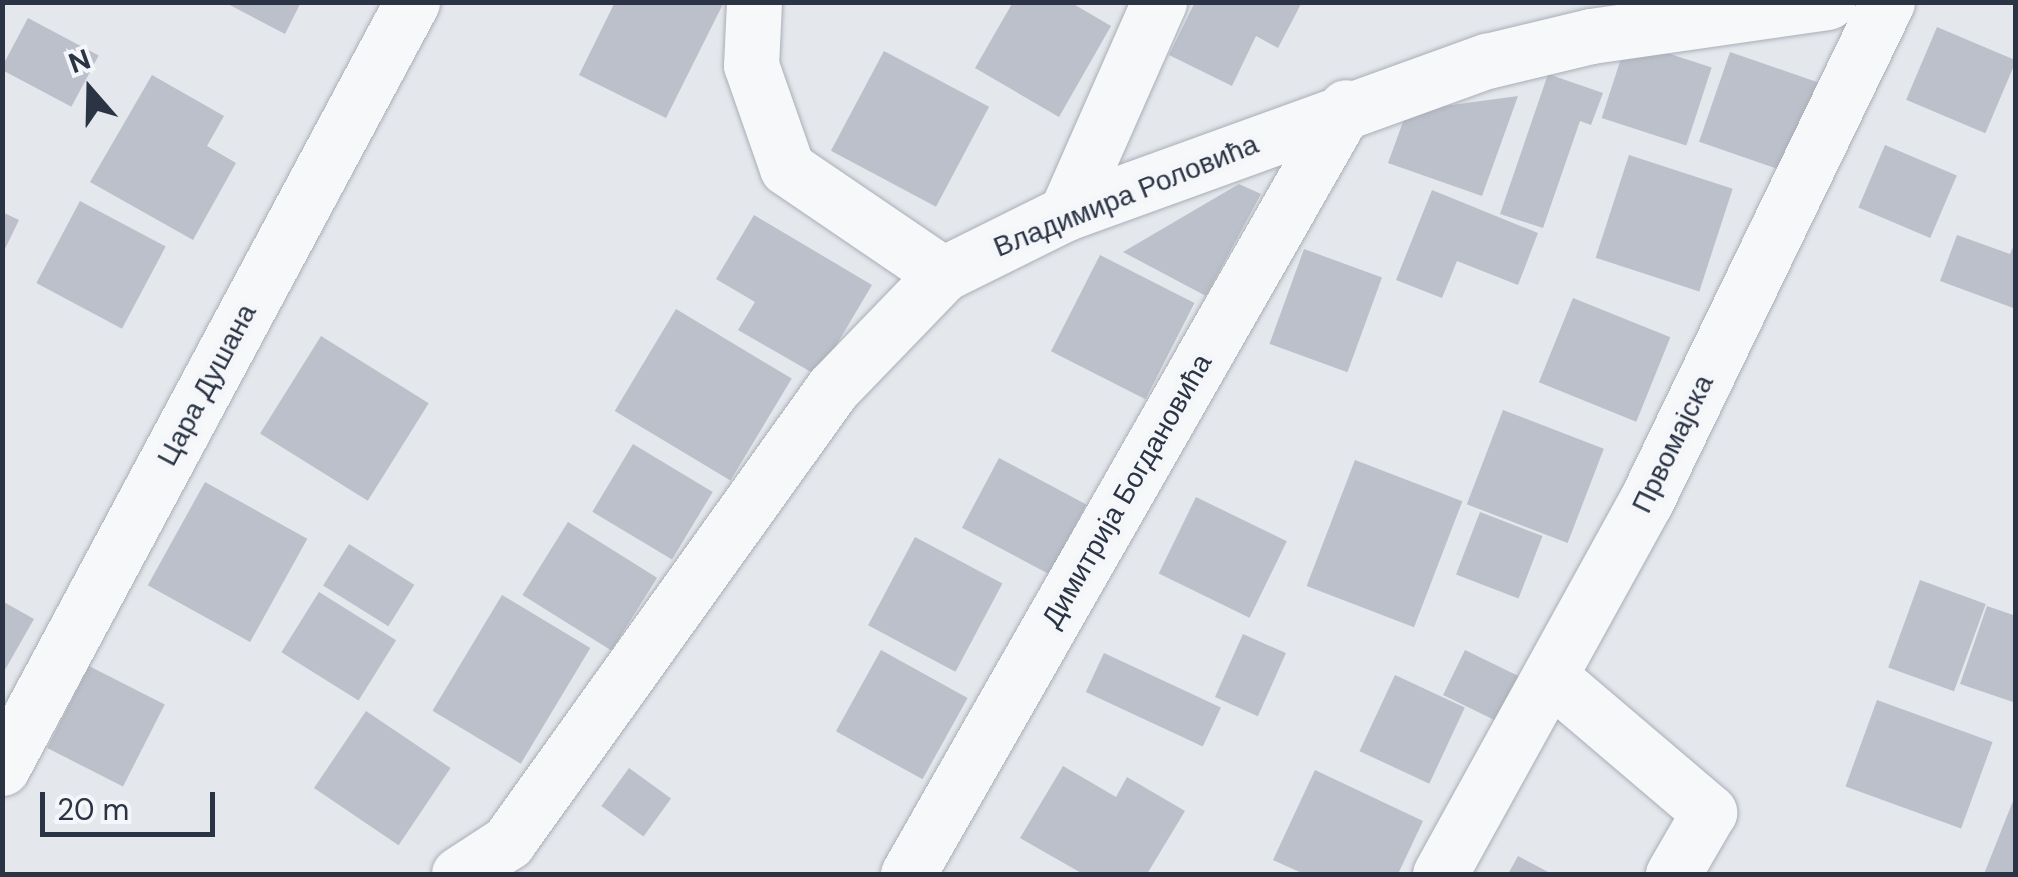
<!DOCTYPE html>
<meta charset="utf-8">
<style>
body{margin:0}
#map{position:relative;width:2018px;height:877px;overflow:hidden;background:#e4e7ec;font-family:"DM Sans",sans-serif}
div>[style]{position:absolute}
.building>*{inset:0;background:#bbc0ca;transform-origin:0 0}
.roads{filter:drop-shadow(0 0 2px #a9aeb7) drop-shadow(0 0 2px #a9aeb7)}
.minor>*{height:55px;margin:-27.5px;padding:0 27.5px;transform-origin:27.5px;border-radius:27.5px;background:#f7f8fa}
span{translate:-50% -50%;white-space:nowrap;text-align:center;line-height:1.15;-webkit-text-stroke:10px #f4f6f9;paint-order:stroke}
.street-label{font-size:28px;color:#2b3445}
.frame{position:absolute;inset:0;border:5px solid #2b3445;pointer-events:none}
.north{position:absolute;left:40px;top:40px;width:100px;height:100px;-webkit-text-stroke:8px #f4f6f9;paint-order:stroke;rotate:340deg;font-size:28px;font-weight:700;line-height:40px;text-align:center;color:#2b3445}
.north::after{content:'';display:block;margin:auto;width:35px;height:45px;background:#2b3445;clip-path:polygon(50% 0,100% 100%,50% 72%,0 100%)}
.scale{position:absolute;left:40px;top:792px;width:175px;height:45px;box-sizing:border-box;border:5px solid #2b3445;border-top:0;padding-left:12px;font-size:30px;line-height:35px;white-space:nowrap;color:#2b3445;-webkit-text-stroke:8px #f4f6f9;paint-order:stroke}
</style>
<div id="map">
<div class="building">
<div style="clip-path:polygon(224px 2px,301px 2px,285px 34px)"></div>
<div style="clip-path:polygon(615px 2px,724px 2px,666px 118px,579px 75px)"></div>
<div style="clip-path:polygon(1013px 2px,1070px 2px,1111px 26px,1059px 117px,975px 68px)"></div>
<div style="clip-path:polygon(1195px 2px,1302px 2px,1278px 48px,1256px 36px,1232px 86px,1169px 55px)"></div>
<div style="left:28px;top:18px;width:80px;height:58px;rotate:28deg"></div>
<div style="left:1937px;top:27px;width:86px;height:79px;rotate:23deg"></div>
<div style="left:1627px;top:40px;width:89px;height:82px;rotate:18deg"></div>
<div style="left:884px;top:51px;width:119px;height:113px;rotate:28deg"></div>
<div style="left:1730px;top:52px;width:98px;height:95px;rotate:19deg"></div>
<div style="clip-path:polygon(1548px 74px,1603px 93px,1591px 125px,1580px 121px,1543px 228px,1500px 214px)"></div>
<div style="clip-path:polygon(152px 75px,224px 116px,207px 146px,236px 163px,193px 240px,90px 182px)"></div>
<div style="clip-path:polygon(1518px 96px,1482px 196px,1388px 163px,1407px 111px)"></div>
<div style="left:1885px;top:145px;width:78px;height:68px;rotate:23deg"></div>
<div style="left:1629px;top:155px;width:109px;height:108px;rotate:18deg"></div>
<div style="clip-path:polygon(1239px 184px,1261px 194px,1206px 296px,1123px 252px)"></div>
<div style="clip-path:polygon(1432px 190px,1538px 233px,1518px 285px,1457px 261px,1442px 298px,1396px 280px)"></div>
<div style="left:80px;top:201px;width:97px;height:93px;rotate:28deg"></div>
<div style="clip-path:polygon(2px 212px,19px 220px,2px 255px)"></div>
<div style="clip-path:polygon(754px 215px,872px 285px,818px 376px,738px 330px,755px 302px,716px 279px)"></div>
<div style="clip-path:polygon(1957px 235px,2010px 254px,2016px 240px,2016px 309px,1940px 281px)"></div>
<div style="left:1304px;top:249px;width:83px;height:101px;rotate:20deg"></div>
<div style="left:1100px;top:255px;width:106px;height:108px;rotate:27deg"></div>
<div style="left:1573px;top:298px;width:105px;height:91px;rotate:22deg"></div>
<div style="left:676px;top:309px;width:135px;height:119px;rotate:31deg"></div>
<div style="left:321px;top:336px;width:127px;height:115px;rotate:32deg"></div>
<div style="left:1503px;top:410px;width:108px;height:101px;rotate:21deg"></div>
<div style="left:633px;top:444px;width:93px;height:79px;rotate:31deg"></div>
<div style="left:999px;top:458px;width:99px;height:79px;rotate:28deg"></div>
<div style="left:1355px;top:460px;width:115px;height:135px;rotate:21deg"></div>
<div style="left:205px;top:482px;width:117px;height:118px;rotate:29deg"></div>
<div style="left:1196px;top:497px;width:101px;height:85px;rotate:26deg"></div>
<div style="left:1480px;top:512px;width:67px;height:67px;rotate:21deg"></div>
<div style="left:568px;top:522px;width:105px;height:86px;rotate:32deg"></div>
<div style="left:915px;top:537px;width:99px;height:100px;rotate:28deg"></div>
<div style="left:349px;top:544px;width:77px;height:49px;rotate:32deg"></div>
<div style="left:1920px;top:580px;width:70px;height:93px;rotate:20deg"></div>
<div style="left:319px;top:592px;width:91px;height:71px;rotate:32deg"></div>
<div style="left:502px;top:595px;width:103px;height:135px;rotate:31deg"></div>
<div style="clip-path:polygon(2px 601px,34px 619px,2px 675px)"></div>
<div style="clip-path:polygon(1987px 606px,2016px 616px,2016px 703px,1960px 684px)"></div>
<div style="left:1243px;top:634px;width:47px;height:69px;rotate:24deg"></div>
<div style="left:881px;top:650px;width:99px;height:93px;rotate:29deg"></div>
<div style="left:1465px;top:650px;width:60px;height:50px;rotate:26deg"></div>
<div style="left:1104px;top:653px;width:129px;height:43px;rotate:25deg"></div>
<div style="left:89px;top:666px;width:85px;height:92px;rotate:27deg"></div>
<div style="left:1395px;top:675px;width:77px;height:84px;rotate:25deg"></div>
<div style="left:1877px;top:700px;width:123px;height:92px;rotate:20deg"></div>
<div style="left:366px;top:711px;width:102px;height:93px;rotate:34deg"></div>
<div style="clip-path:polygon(1063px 766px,1116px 797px,1127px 777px,1185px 811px,1147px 874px,1083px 874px,1020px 838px)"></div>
<div style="left:629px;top:768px;width:52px;height:47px;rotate:36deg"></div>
<div style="clip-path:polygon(1315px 770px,1423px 821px,1398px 874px,1304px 874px,1273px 860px)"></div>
<div style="clip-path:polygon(2015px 796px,2016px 874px,1984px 874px)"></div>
<div style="clip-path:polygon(1518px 856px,1552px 874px,1508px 874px)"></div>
</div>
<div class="roads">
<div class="minor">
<div style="left:754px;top:2px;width:63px;rotate:92.7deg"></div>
<div style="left:751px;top:65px;width:109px;rotate:70.7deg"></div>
<div style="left:787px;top:168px;width:189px;rotate:34.2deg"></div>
<div style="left:1066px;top:213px;width:231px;rotate:-66.2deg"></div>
<div style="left:1554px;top:680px;width:204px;rotate:40.4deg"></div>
<div style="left:1709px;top:812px;width:72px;rotate:120.1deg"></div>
<div style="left:2px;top:768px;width:869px;rotate:-61.84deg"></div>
<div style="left:459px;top:874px;width:59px;rotate:-33.1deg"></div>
<div style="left:508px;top:842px;width:558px;rotate:-54.4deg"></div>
<div style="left:833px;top:388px;width:158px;rotate:-46deg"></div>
<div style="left:943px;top:274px;width:137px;rotate:-26.4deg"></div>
<div style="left:1066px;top:213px;width:448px;rotate:-19.9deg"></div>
<div style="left:1487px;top:61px;width:107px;rotate:-13.5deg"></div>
<div style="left:1591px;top:36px;width:239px;rotate:-8.2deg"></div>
<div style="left:908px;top:874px;width:883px;rotate:-60.27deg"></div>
<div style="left:1440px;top:874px;width:426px;rotate:-61.1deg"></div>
<div style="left:1646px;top:501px;width:554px;rotate:-64.22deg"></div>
</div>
</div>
<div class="street-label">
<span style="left:1126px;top:196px;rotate:-22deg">Владимира Роловића</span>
<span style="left:207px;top:385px;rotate:-62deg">Цара Душана</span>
<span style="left:1673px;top:444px;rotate:-64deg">Првомајска</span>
<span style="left:1127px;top:491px;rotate:-60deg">Димитрија Богдановића</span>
</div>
<div class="frame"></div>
<div class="north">N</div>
<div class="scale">20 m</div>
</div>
